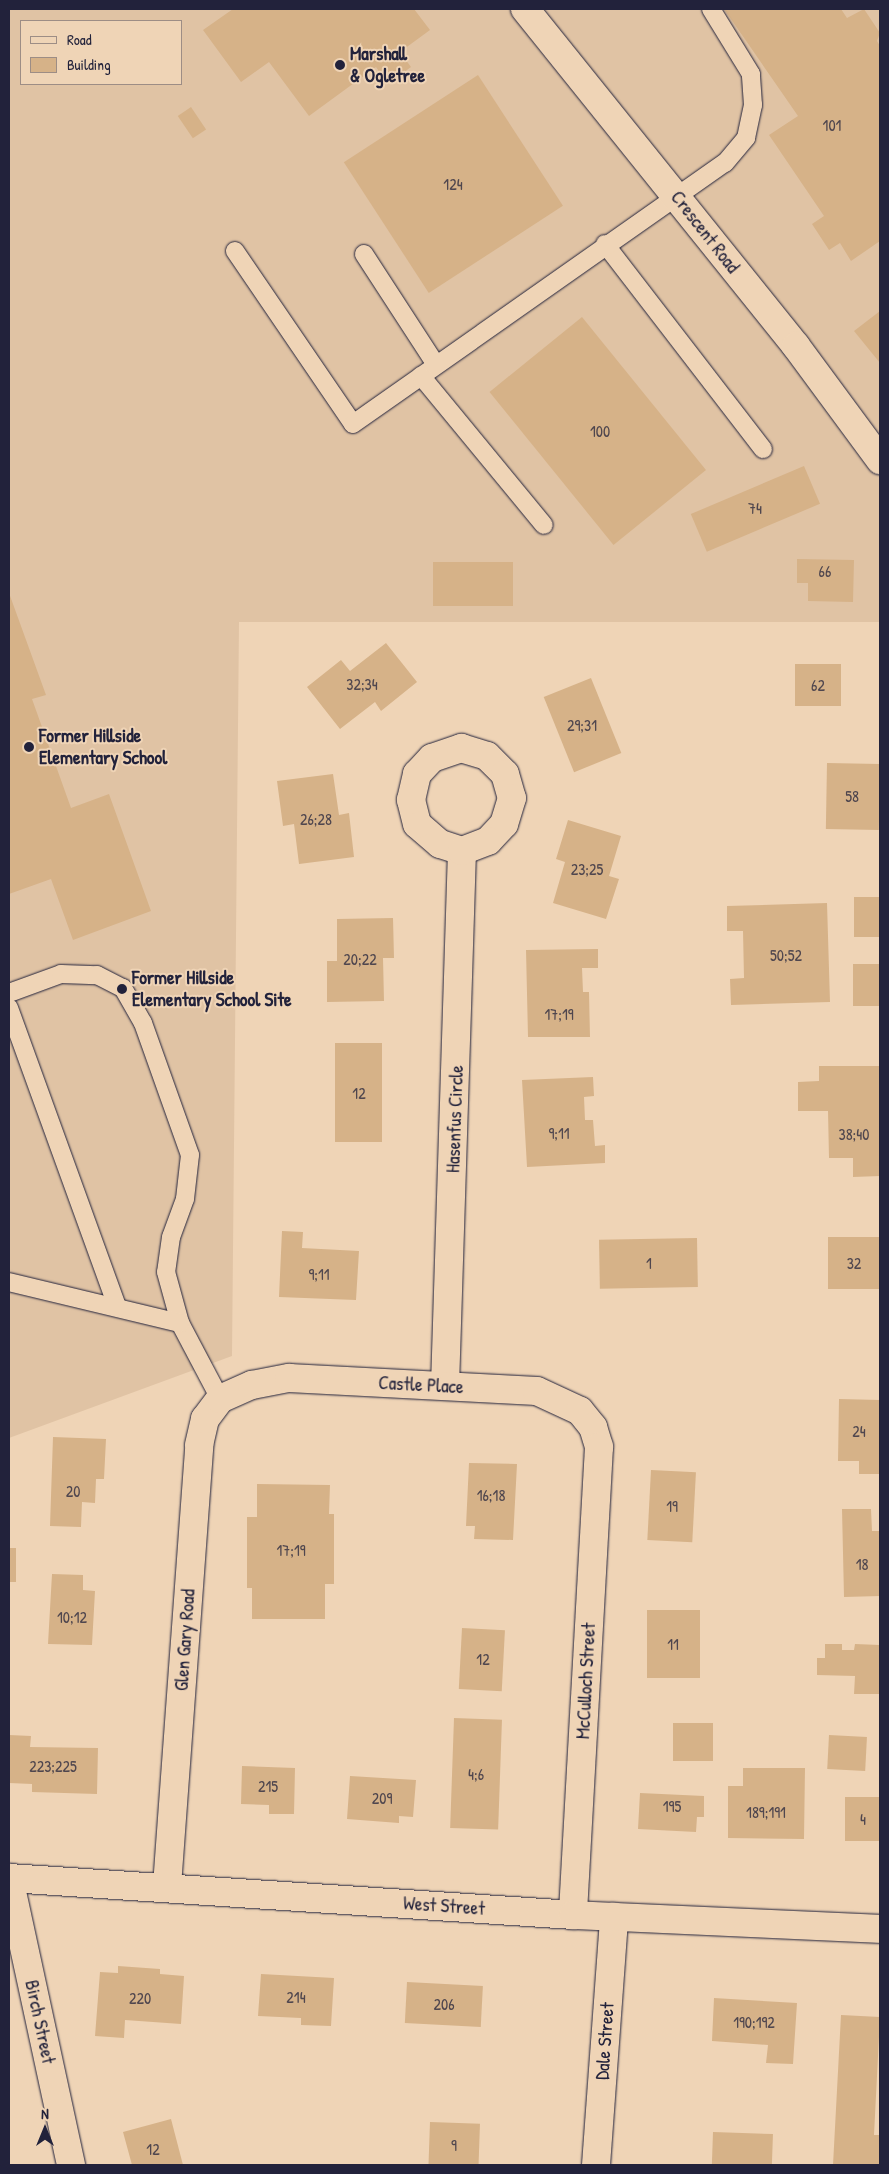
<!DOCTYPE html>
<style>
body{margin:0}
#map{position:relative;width:889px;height:2174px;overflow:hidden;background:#efd4b6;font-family:"Patrick Hand",sans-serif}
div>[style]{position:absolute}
.built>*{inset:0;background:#e0c3a4}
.building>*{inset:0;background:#d6b288;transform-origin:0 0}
.roads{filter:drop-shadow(0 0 1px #22223b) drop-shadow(0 0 1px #22223b)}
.service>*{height:18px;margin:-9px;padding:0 9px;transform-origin:9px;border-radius:9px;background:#efd4b6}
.minor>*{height:28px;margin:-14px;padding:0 14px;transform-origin:14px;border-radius:14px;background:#efd4b6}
.tertiary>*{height:28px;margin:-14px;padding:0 14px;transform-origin:14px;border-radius:14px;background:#efd4b6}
.dots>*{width:14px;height:14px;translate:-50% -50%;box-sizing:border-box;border:2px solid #efd4b6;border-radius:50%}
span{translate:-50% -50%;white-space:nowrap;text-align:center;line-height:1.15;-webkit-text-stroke:4px #efd4b6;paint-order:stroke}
.number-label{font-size:16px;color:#4f464e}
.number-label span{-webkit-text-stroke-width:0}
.poi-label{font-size:19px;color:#22223b;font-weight:700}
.left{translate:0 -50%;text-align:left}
.street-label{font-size:19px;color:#22223b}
.frame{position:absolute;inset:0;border:10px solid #22223b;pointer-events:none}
.legend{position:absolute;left:20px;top:20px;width:162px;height:65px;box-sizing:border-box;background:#efd4b6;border:1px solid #9d8d85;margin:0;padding:6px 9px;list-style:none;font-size:15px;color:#22223b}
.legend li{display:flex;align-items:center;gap:10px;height:25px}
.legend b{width:25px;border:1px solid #9d8d85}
.north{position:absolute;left:20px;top:2104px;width:50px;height:50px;-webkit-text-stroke:4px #efd4b6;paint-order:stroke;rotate:0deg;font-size:14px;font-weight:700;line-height:20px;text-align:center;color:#22223b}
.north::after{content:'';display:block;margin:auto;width:18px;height:22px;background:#22223b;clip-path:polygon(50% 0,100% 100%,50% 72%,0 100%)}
</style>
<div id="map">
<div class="built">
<div style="clip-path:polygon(evenodd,9px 9px,880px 9px,880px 622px,239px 622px,232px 1356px,9px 1438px,9px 9px,21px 21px,181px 21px,181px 84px,21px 84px,21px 21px)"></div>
</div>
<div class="building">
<div style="clip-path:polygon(233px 9px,414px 9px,430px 30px,400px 52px,411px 67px,388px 84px,376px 67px,309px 116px,269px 62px,241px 82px,203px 30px)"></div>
<div style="clip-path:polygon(724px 9px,841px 9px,847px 18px,864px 9px,880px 33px,877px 41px,880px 46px,880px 241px,851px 261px,840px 243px,829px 250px,812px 224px,824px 216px,769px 135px,798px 116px)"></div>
<div style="left:478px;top:75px;width:156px;height:160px;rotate:57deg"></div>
<div style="left:191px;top:107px;width:27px;height:16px;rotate:56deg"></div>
<div style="clip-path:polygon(880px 311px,880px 363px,854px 331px)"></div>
<div style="left:582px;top:317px;width:197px;height:119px;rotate:51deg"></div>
<div style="left:804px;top:466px;width:41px;height:123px;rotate:67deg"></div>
<div style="clip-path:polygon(797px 559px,854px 560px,853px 602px,808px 601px,808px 583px,797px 583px)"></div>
<div style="left:433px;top:562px;width:80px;height:44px"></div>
<div style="clip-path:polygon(9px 593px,46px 695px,32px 699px,71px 808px,109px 794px,151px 911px,73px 940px,51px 879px,9px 894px)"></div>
<div style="clip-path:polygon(386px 643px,417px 682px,381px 711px,375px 702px,340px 729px,307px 687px,341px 660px,350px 671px)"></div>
<div style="left:795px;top:664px;width:46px;height:42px"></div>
<div style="left:591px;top:678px;width:81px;height:51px;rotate:68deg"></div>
<div style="left:827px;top:763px;width:53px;height:66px;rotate:1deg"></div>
<div style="clip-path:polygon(333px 774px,339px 815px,349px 813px,354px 857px,299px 864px,294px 824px,283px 826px,277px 781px)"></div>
<div style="clip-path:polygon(568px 820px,621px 836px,609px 876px,619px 879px,606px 919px,553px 903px,565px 862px,556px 859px)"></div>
<div style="left:880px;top:897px;width:40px;height:26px;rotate:90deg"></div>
<div style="clip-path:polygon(827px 903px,830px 1002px,731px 1005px,730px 979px,744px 978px,743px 931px,727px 931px,727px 906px)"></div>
<div style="clip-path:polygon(393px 918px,394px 958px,383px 958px,384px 1001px,327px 1002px,327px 961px,337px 961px,337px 919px)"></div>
<div style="clip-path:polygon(598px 949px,598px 968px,582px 968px,583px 992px,589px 992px,590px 1037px,528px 1037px,526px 950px)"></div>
<div style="left:880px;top:964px;width:42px;height:27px;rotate:90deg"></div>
<div style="left:335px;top:1043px;width:47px;height:99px"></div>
<div style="clip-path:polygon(819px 1066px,879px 1066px,880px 1176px,853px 1177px,853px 1158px,829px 1158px,828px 1111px,798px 1111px,798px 1082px,819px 1081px)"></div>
<div style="clip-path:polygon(593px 1077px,594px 1096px,584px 1097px,585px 1120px,593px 1120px,595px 1146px,605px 1145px,605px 1163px,527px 1167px,522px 1080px)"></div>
<div style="clip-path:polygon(282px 1231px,303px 1232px,302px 1248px,359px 1251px,356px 1300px,279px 1297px)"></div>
<div style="left:880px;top:1237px;width:52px;height:52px;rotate:90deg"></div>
<div style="left:697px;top:1238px;width:49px;height:98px;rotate:89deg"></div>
<div style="clip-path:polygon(839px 1399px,880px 1400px,880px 1474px,859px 1474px,859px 1461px,838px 1461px)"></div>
<div style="clip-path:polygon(53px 1437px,106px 1439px,104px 1479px,96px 1479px,95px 1503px,82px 1502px,81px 1527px,50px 1526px)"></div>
<div style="clip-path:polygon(469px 1463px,517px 1464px,513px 1540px,474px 1539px,475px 1526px,466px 1526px)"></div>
<div style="left:651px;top:1470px;width:45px;height:70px;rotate:3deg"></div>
<div style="clip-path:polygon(257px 1484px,330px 1485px,329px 1514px,334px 1514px,334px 1584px,325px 1584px,325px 1619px,252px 1619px,252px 1588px,247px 1588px,247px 1517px,257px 1517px)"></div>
<div style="clip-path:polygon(842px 1509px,871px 1509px,872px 1531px,880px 1531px,880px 1596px,844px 1597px)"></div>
<div style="left:9px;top:1548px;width:7px;height:34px"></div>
<div style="clip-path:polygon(52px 1574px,83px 1575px,83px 1590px,95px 1591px,92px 1645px,48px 1644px)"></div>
<div style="left:647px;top:1610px;width:53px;height:68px"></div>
<div style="left:462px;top:1628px;width:43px;height:61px;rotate:3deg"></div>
<div style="clip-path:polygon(825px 1644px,842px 1644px,842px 1650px,854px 1650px,855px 1644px,880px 1645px,880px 1694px,854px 1694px,855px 1676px,817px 1675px,817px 1658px,825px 1658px)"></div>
<div style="left:454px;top:1718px;width:48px;height:110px;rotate:2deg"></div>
<div style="left:673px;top:1723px;width:40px;height:38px"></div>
<div style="clip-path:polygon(9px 1735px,31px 1736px,30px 1747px,98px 1748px,97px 1794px,32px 1792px,32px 1784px,9px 1783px)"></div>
<div style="left:829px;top:1735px;width:38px;height:34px;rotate:3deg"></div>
<div style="clip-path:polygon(242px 1766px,295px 1768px,294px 1814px,269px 1814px,269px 1805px,241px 1804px)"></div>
<div style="clip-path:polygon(743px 1768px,805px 1768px,804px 1839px,728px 1838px,728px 1786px,743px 1786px)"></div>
<div style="clip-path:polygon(350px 1776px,416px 1780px,413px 1817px,399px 1816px,399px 1823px,347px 1819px)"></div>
<div style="clip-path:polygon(640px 1793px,704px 1796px,704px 1817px,697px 1817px,696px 1832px,638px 1829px)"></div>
<div style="left:845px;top:1797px;width:35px;height:44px"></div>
<div style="clip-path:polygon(118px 1966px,160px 1969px,160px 1974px,184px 1976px,181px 2024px,125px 2020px,124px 2038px,95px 2036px,100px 1972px,118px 1973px)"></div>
<div style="clip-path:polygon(261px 1974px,334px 1978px,331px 2026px,301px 2025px,301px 2018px,258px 2016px)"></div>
<div style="left:407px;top:1982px;width:76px;height:41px;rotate:3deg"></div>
<div style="clip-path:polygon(714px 1998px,797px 2003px,793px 2064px,766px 2063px,768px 2045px,712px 2041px)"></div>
<div style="clip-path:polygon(841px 2015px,880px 2017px,874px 2135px,880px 2135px,880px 2165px,833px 2165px)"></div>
<div style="clip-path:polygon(171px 2119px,183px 2165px,132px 2165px,123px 2132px)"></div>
<div style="left:430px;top:2122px;width:50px;height:43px;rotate:2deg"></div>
<div style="left:713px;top:2132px;width:60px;height:33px;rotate:2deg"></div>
</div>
<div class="roads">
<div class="service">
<div style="left:605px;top:244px;width:259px;rotate:52.4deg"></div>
<div style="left:235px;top:251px;width:209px;rotate:55.7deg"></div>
<div style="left:353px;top:424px;width:454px;rotate:-35.1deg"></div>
<div style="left:725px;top:163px;width:33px;rotate:-50deg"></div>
<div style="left:746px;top:138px;width:34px;rotate:-78deg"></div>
<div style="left:753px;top:105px;width:31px;rotate:-94deg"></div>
<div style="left:751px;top:74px;width:76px;rotate:-121.6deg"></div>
<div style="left:364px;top:254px;width:132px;rotate:57deg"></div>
<div style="left:421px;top:376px;width:193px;rotate:50.5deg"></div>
<div style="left:9px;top:993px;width:55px;rotate:-20.1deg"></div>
<div style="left:61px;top:974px;width:36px;rotate:2deg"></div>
<div style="left:97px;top:975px;width:29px;rotate:27deg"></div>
<div style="left:123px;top:988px;width:40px;rotate:60.3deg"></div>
<div style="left:143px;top:1023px;width:140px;rotate:70.4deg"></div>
<div style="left:190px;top:1155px;width:44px;rotate:96.5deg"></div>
<div style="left:185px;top:1199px;width:40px;rotate:110.2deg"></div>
<div style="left:171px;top:1237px;width:35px;rotate:98deg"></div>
<div style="left:166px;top:1272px;width:53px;rotate:74.6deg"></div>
<div style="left:180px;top:1323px;width:86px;rotate:62.2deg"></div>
<div style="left:9px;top:1008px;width:318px;rotate:70.1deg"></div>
<div style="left:9px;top:1282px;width:176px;rotate:13.5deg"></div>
</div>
<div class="minor">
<div style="left:525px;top:9px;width:432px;rotate:51.2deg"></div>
<div style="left:796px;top:346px;width:142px;rotate:53.6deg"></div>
<div style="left:445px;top:1386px;width:535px;rotate:-88.18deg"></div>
<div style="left:462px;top:851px;width:23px;rotate:-162deg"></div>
<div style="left:440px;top:844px;width:30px;rotate:-139deg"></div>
<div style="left:417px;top:824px;width:25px;rotate:-104deg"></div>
<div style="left:411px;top:800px;width:27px;rotate:-77deg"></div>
<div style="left:417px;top:774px;width:22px;rotate:-47deg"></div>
<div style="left:432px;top:758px;width:31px;rotate:-19deg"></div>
<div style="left:461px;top:748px;width:27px;rotate:17deg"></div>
<div style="left:487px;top:756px;width:25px;rotate:45deg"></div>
<div style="left:505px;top:774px;width:25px;rotate:74deg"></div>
<div style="left:512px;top:798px;width:27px;rotate:107deg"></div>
<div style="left:504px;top:824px;width:23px;rotate:133deg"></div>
<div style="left:488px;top:841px;width:28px;rotate:159deg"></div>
<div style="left:9px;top:1878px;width:294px;rotate:77.8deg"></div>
<div style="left:167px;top:1886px;width:442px;rotate:-85.8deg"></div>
<div style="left:199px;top:1445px;width:27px;rotate:-77deg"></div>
<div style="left:205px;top:1419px;width:25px;rotate:-53deg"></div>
<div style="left:220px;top:1399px;width:35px;rotate:-24deg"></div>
<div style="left:252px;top:1385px;width:38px;rotate:-11deg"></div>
<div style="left:289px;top:1378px;width:248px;rotate:3deg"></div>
<div style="left:537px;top:1391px;width:47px;rotate:24.9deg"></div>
<div style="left:580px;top:1411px;width:21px;rotate:51deg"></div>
<div style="left:593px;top:1427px;width:21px;rotate:73deg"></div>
<div style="left:599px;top:1447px;width:469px;rotate:93.2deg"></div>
<div style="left:596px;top:2165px;width:249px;rotate:-85.8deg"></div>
</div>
<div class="tertiary">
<div style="left:9px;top:1878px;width:565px;rotate:3.75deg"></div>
<div style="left:573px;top:1915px;width:307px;rotate:2.6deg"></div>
</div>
</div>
<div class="dots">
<div style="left:340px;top:65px;background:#22223b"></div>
<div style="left:29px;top:747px;background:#22223b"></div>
<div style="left:122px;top:989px;background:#22223b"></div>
</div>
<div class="number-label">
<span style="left:832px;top:125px">101</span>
<span style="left:453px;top:184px">124</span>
<span style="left:600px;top:431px">100</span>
<span style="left:755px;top:508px">74</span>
<span style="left:825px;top:571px">66</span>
<span style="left:362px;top:684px">32;34</span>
<span style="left:818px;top:685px">62</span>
<span style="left:582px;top:725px">29;31</span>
<span style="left:852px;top:796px">58</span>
<span style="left:316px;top:819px">26;28</span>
<span style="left:587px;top:869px">23;25</span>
<span style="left:786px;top:955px">50;52</span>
<span style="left:360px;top:959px">20;22</span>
<span style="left:559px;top:1014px">17;19</span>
<span style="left:359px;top:1093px">12</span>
<span style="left:559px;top:1133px">9;11</span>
<span style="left:854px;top:1134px">38;40</span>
<span style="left:649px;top:1263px">1</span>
<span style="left:854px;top:1263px">32</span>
<span style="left:319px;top:1274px">9;11</span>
<span style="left:859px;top:1431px">24</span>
<span style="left:73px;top:1491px">20</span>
<span style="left:491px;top:1495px">16;18</span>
<span style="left:672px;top:1506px">19</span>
<span style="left:291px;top:1550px">17;19</span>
<span style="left:862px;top:1564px">18</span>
<span style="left:72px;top:1617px">10;12</span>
<span style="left:673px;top:1644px">11</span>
<span style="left:483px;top:1659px">12</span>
<span style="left:53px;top:1766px">223;225</span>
<span style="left:476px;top:1774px">4;6</span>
<span style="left:268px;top:1786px">215</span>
<span style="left:382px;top:1798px">209</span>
<span style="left:672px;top:1806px">195</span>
<span style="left:766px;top:1812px">189;191</span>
<span style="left:863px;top:1819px">4</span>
<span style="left:296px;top:1997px">214</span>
<span style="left:140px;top:1998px">220</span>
<span style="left:444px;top:2004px">206</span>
<span style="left:754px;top:2022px">190;192</span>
<span style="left:454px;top:2145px">9</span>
<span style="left:153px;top:2149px">12</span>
</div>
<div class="poi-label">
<span class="left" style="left:350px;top:65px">Marshall<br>&amp; Ogletree</span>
<span class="left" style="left:39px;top:747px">Former Hillside<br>Elementary School</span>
<span class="left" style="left:132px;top:989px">Former Hillside<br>Elementary School Site</span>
</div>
<div class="street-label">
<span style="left:705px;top:232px;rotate:52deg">Crescent Road</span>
<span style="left:455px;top:1119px;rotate:-88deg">Hasenfus Circle</span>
<span style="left:421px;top:1385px;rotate:3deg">Castle Place</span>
<span style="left:185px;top:1640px;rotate:-86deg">Glen Gary Road</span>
<span style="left:586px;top:1681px;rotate:-87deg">McCulloch Street</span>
<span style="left:444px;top:1906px;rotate:4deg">West Street</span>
<span style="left:40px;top:2022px;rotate:78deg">Birch Street</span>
<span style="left:605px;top:2041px;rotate:-86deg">Dale Street</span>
</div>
<div class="frame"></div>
<ul class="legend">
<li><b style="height:6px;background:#efd4b6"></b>Road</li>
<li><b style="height:14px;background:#d6b288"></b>Building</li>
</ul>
<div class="north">N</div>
</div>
